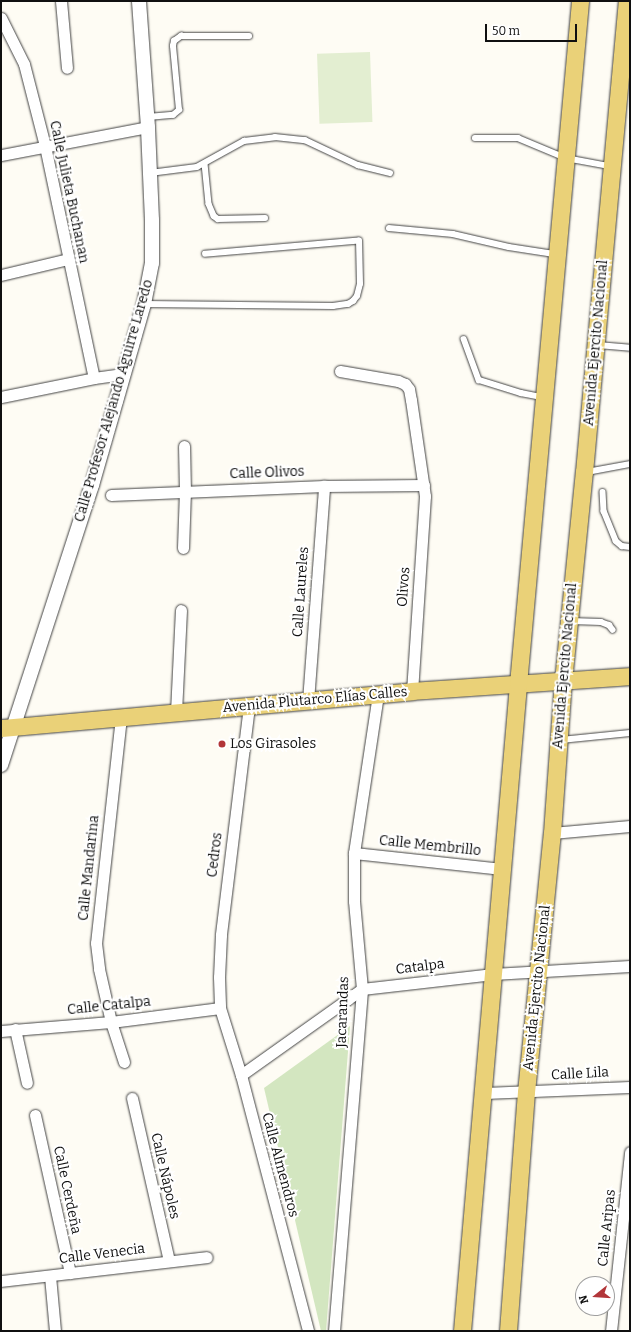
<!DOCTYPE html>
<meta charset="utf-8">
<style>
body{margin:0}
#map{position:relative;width:631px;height:1332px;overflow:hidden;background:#fefcf4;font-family:Bitter,serif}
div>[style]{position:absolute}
.green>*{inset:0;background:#d3e6c0}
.pitch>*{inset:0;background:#e3eed1;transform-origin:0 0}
.roads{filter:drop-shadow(0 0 1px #434343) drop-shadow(0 0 1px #434343)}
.service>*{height:5.5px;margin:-2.75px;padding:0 2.75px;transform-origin:2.75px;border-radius:2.75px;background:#fff}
.minor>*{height:11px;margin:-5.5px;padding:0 5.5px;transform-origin:5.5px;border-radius:5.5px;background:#fff}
.tertiary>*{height:14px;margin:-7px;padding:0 7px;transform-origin:7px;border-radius:7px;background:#fff}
.primary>*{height:17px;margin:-8.5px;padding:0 8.5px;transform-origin:8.5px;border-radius:8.5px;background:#ead178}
.dots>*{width:11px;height:11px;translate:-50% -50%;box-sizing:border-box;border:2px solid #fff;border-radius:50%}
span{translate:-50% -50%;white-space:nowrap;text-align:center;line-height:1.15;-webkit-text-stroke:4px #fff;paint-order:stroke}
.street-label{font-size:14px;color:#101010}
.poi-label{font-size:14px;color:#101010}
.left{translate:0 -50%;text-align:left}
.frame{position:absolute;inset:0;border:2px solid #101010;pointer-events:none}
.north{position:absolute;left:575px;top:1276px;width:40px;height:40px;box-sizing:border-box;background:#fff;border:1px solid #9f9f9f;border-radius:50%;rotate:253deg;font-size:11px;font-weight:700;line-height:16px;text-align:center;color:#101010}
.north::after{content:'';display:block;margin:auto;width:14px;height:18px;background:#b23639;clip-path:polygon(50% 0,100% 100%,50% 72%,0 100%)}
.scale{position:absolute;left:485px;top:24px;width:92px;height:18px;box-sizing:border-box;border:2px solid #101010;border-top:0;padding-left:5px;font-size:12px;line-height:14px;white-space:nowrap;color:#101010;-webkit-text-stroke:3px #fff;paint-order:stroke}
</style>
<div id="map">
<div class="green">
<div style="clip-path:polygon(350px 1026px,326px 1331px,321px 1331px,264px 1088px)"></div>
</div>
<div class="pitch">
<div style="left:370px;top:52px;width:70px;height:53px;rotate:88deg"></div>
</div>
<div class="roads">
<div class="service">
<div style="left:148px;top:117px;width:25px;rotate:-5deg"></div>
<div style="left:173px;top:115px;width:8px;rotate:-40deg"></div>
<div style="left:179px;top:110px;width:64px;rotate:-95.4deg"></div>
<div style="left:173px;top:46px;width:5px;rotate:-79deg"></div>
<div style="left:174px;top:41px;width:9px;rotate:-36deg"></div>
<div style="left:181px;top:36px;width:68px"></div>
<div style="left:475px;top:138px;width:43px"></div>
<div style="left:518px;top:138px;width:52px;rotate:22.6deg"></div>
<div style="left:566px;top:158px;width:44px;rotate:10.5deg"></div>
<div style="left:205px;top:164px;width:40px;rotate:84.3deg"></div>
<div style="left:209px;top:204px;width:13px;rotate:67deg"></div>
<div style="left:214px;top:216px;width:5px;rotate:37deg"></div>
<div style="left:218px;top:219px;width:47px;rotate:-1.2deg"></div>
<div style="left:150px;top:173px;width:47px;rotate:-7.3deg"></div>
<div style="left:197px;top:167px;width:54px;rotate:-29deg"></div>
<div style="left:244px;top:141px;width:31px;rotate:-7deg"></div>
<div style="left:275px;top:137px;width:30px;rotate:6deg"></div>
<div style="left:305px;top:140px;width:59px;rotate:25.3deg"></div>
<div style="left:358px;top:165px;width:33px;rotate:14deg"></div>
<div style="left:389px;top:228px;width:64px;rotate:5.4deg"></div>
<div style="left:453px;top:234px;width:57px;rotate:13.1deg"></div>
<div style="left:509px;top:247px;width:47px;rotate:8.7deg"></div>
<div style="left:145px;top:304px;width:188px;rotate:0.6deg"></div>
<div style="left:333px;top:306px;width:15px;rotate:-8deg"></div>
<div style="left:348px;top:304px;width:6px;rotate:-31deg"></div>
<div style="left:353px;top:301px;width:6px;rotate:-51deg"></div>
<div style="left:357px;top:296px;width:12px;rotate:-76deg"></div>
<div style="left:360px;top:284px;width:43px;rotate:-91.3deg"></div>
<div style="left:359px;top:241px;width:154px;rotate:175.1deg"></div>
<div style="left:464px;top:339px;width:44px;rotate:69.9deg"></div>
<div style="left:479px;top:380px;width:44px;rotate:17.2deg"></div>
<div style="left:521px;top:393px;width:21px;rotate:11deg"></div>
<div style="left:598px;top:345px;width:32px;rotate:5deg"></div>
<div style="left:587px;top:472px;width:44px;rotate:-10.5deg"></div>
<div style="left:603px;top:492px;width:19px;rotate:87deg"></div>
<div style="left:604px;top:511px;width:32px;rotate:68deg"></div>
<div style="left:616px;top:541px;width:8px;rotate:40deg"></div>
<div style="left:622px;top:546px;width:8px;rotate:7deg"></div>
<div style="left:571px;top:621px;width:30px;rotate:2deg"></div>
<div style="left:601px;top:622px;width:9px;rotate:21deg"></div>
<div style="left:609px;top:625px;width:6px;rotate:51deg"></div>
<div style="left:561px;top:740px;width:69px;rotate:-5.8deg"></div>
</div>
<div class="minor">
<div style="left:61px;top:1px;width:67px;rotate:84.9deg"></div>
<div style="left:1px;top:18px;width:51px;rotate:63.4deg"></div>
<div style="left:24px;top:64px;width:85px;rotate:75.6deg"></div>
<div style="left:45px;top:146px;width:237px;rotate:78.1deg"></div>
<div style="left:1px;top:155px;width:150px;rotate:-10.8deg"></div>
<div style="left:1px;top:275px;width:69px;rotate:-13.4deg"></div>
<div style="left:340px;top:371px;width:59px;rotate:9.8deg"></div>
<div style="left:398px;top:381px;width:8px;rotate:23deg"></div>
<div style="left:405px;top:384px;width:6px;rotate:51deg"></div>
<div style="left:409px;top:389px;width:11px;rotate:80deg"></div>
<div style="left:411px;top:400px;width:97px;rotate:81.7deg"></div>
<div style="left:425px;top:496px;width:195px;rotate:93.8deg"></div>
<div style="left:1px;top:397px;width:95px;rotate:-11.5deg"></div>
<div style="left:94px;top:378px;width:29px;rotate:-8deg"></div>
<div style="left:111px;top:495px;width:213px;rotate:-2.4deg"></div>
<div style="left:324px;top:486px;width:100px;rotate:-0.6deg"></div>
<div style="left:183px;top:548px;width:56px;rotate:-88deg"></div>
<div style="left:185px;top:492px;width:46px;rotate:-91.2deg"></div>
<div style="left:308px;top:701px;width:216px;rotate:-85.7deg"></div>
<div style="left:249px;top:706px;width:231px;rotate:97deg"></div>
<div style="left:221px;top:935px;width:42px;rotate:92.7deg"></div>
<div style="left:219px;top:977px;width:31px;rotate:88deg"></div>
<div style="left:220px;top:1008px;width:70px;rotate:72.6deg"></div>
<div style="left:241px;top:1075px;width:265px;rotate:75.3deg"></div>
<div style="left:176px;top:712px;width:102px;rotate:-87.2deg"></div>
<div style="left:121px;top:717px;width:227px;rotate:96.3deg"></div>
<div style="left:96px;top:943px;width:26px;rotate:83deg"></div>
<div style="left:99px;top:969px;width:54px;rotate:77.2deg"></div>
<div style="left:111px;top:1022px;width:42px;rotate:72deg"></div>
<div style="left:552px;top:833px;width:78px;rotate:-5.1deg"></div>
<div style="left:354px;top:853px;width:149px;rotate:6.2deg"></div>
<div style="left:15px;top:1029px;width:55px;rotate:77.5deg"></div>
<div style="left:1px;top:1031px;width:110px;rotate:-4.7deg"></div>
<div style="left:111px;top:1022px;width:110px;rotate:-7.3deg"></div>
<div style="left:241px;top:1075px;width:148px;rotate:-35.4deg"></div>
<div style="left:362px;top:989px;width:132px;rotate:-6.5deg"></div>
<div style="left:493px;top:974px;width:137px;rotate:-3.3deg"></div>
<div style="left:484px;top:1093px;width:146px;rotate:-2.4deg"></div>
<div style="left:132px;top:1098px;width:167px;rotate:77.2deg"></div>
<div style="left:35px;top:1115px;width:162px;rotate:77.5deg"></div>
<div style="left:50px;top:1276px;width:55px;rotate:84.8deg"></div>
<div style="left:1px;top:1281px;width:207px;rotate:-6.6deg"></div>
<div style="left:334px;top:1331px;width:343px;rotate:-85.3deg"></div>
<div style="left:362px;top:989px;width:88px;rotate:-95.2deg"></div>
<div style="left:354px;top:901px;width:48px;rotate:-90deg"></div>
<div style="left:354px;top:853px;width:160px;rotate:-81.4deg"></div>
<div style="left:611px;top:1331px;width:180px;rotate:-83.9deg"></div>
</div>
<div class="tertiary">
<div style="left:1px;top:765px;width:294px;rotate:-72deg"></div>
<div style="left:92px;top:485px;width:188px;rotate:-74deg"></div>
<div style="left:144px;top:304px;width:42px;rotate:-79deg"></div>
<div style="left:152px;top:263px;width:43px;rotate:-90deg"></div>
<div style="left:152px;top:220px;width:93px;rotate:-92.5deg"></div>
<div style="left:148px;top:127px;width:126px;rotate:-94.1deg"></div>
</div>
<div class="primary">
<div style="left:1px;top:728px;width:413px;rotate:-5.1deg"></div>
<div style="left:412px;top:691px;width:219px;rotate:-3.9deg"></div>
<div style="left:462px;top:1331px;width:649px;rotate:-85.05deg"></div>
<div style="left:518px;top:684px;width:686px;rotate:-84.81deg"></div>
<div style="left:508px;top:1331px;width:240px;rotate:-85.7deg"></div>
<div style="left:526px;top:1092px;width:260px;rotate:-84.3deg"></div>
<div style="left:552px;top:833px;width:152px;rotate:-85.9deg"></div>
<div style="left:563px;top:681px;width:210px;rotate:-84.3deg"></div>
<div style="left:584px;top:472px;width:473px;rotate:-84.8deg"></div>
</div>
</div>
<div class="dots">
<div style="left:222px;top:744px;background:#b23639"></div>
</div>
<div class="street-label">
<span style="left:69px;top:192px;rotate:78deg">Calle Julieta Buchanan</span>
<span style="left:596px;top:343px;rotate:-85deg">Avenida Ejercito Nacional</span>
<span style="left:114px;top:401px;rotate:-74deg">Calle Profesor Alejando Aguirre Laredo</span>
<span style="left:267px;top:473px;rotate:-2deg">Calle Olivos</span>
<span style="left:404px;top:587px;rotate:-86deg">Olivos</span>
<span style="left:301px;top:592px;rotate:-86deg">Calle Laureles</span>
<span style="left:565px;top:666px;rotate:-85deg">Avenida Ejercito Nacional</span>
<span style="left:315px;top:700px;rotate:-5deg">Avenida Plutarco Elías Calles</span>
<span style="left:430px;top:846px;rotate:6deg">Calle Membrillo</span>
<span style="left:215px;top:855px;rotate:-83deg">Cedros</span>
<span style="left:89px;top:868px;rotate:-84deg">Calle Mandarina</span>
<span style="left:420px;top:967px;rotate:-7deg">Catalpa</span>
<span style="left:537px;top:988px;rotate:-84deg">Avenida Ejercito Nacional</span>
<span style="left:109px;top:1006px;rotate:-6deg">Calle Catalpa</span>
<span style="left:343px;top:1012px;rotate:-88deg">Jacarandas</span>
<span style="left:580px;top:1074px;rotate:-3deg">Calle Lila</span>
<span style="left:280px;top:1165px;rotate:75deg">Calle Almendros</span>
<span style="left:165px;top:1176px;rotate:77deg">Calle Nápoles</span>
<span style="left:67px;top:1190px;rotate:78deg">Calle Cerdeña</span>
<span style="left:607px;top:1228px;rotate:-84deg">Calle Aripas</span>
<span style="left:102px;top:1254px;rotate:-7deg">Calle Venecia</span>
</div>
<div class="poi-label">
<span class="left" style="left:230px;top:744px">Los Girasoles</span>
</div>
<div class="frame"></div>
<div class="north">N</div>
<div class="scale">50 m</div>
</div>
